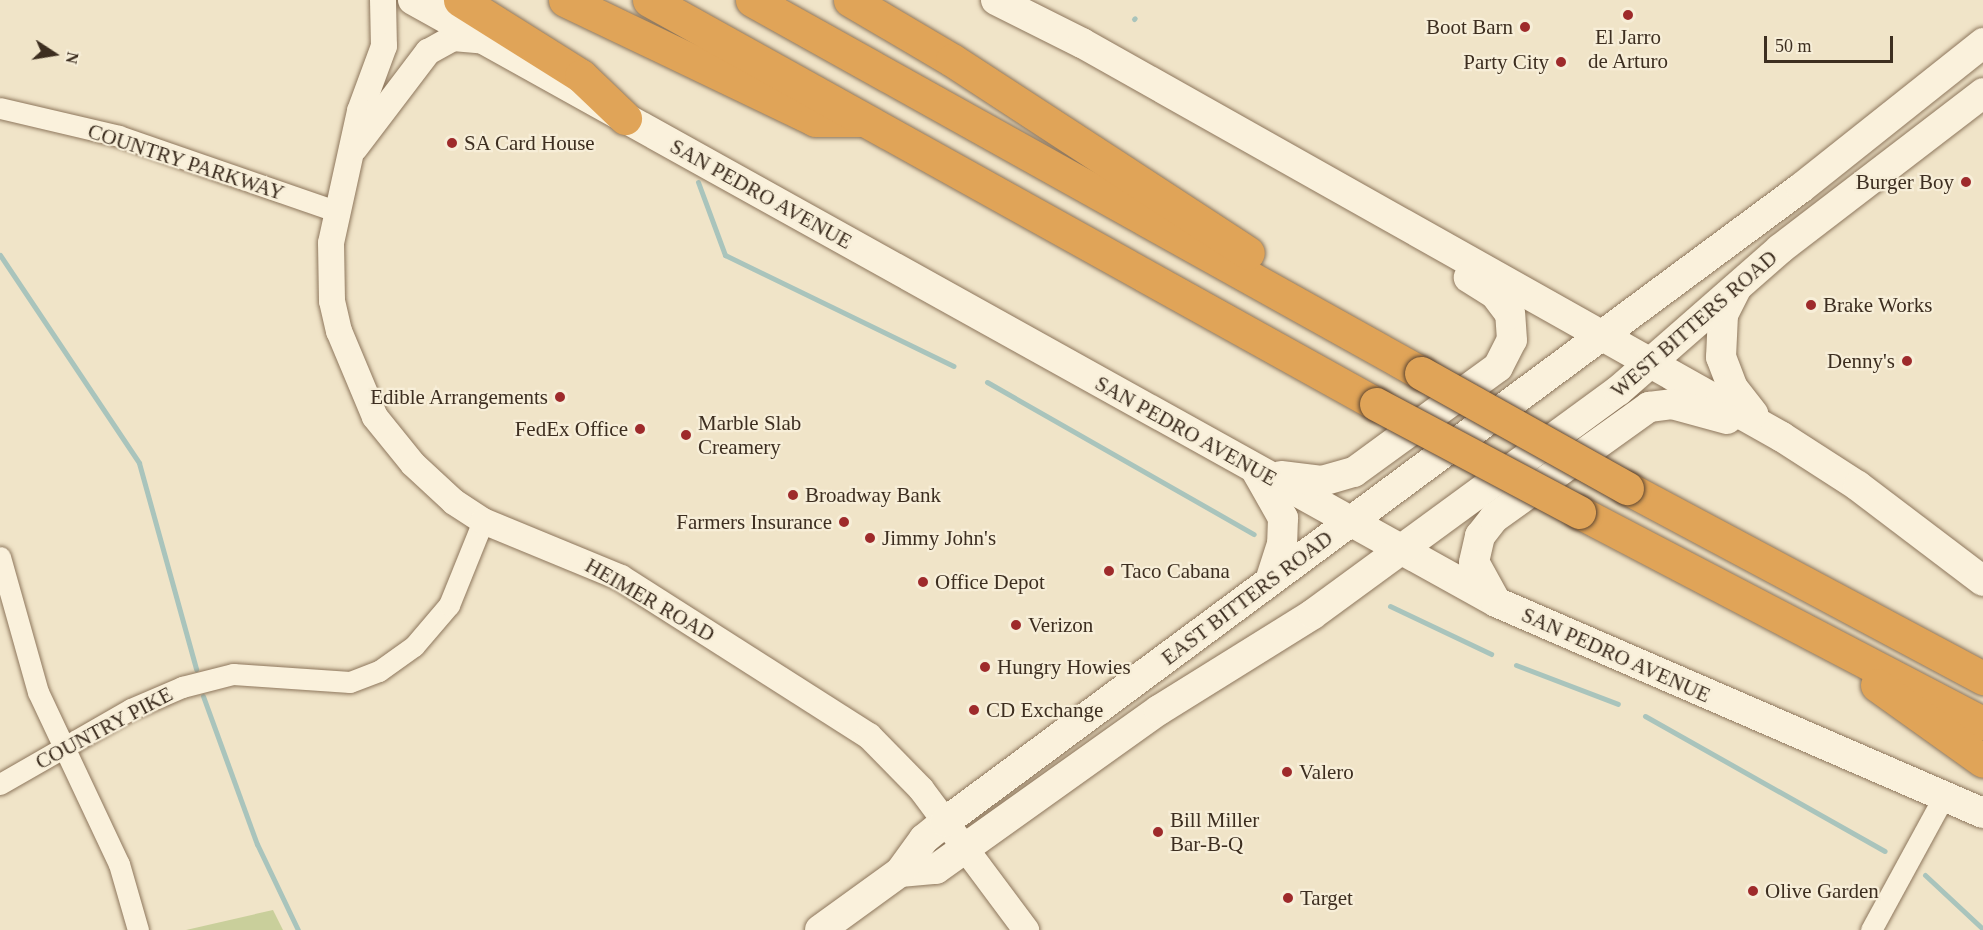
<!DOCTYPE html>
<style>
body{margin:0}
#map{position:relative;width:1983px;height:930px;overflow:hidden;background:#f0e4c8;font-family:Georgia,serif}
div>[style]{position:absolute}
.green>*{inset:0;background:#c9cf9b}
.stream>*{height:5px;margin:-2.5px;padding:0 2.5px;transform-origin:2.5px;border-radius:2.5px;background:#a9c4bc}
.roads{filter:drop-shadow(0 0 2px #8d765c) drop-shadow(0 0 2px #8d765c)}
.minor>*{height:21px;margin:-10.5px;padding:0 10.5px;transform-origin:10.5px;border-radius:10.5px;background:#faf1dc}
.tertiary>*{height:26px;margin:-13px;padding:0 13px;transform-origin:13px;border-radius:13px;background:#faf1dc}
.secondary>*{height:30px;margin:-15px;padding:0 15px;transform-origin:15px;border-radius:15px;background:#faf1dc}
.motorway>*{height:33px;margin:-16.5px;padding:0 16.5px;transform-origin:16.5px;border-radius:16.5px;background:#e0a458}
.bridges{filter:drop-shadow(0 0 2px #5b4430) drop-shadow(0 0 2px #5b4430)}
.motorway-bridge>*{height:33px;margin:-16.5px;padding:0 16.5px;transform-origin:16.5px;border-radius:16.5px;background:#e0a458}
.dots>*{width:16px;height:16px;translate:-50% -50%;box-sizing:border-box;border:3px solid #f7eed8;border-radius:50%}
span{translate:-50% -50%;white-space:nowrap;text-align:center;line-height:1.15;-webkit-text-stroke:4.5px #f7eed8;paint-order:stroke}
.poi-label{font-size:21px;color:#3d2e20}
.right{translate:-100% -50%;text-align:right}
.left{translate:0 -50%;text-align:left}
.street-label{font-size:21px;color:#3d2e20}
.north{position:absolute;left:24px;top:24px;width:60px;height:60px;-webkit-text-stroke:4px #f7eed8;paint-order:stroke;rotate:102deg;font-size:16px;font-weight:700;line-height:24px;text-align:center;color:#3d2e20}
.north::after{content:'';display:block;margin:auto;width:21px;height:27px;background:#3d2e20;clip-path:polygon(50% 0,100% 100%,50% 72%,0 100%)}
.scale{position:absolute;left:1764px;top:36px;width:129px;height:27px;box-sizing:border-box;border:3px solid #3d2e20;border-top:0;padding-left:8px;font-size:18px;line-height:21px;white-space:nowrap;color:#3d2e20;-webkit-text-stroke:4px #f7eed8;paint-order:stroke}
</style>
<div id="map">
<div class="green">
<div style="clip-path:polygon(273px 910px,283px 930px,186px 930px)"></div>
</div>
<div class="stream">
<div style="left:1134px;top:19px;width:1px;rotate:-45deg"></div>
<div style="left:698px;top:182px;width:78px;rotate:69.7deg"></div>
<div style="left:725px;top:255px;width:254px;rotate:25.9deg"></div>
<div style="left:0;top:255px;width:250px;rotate:56.2deg"></div>
<div style="left:139px;top:463px;width:214px;rotate:74.5deg"></div>
<div style="left:987px;top:382px;width:307px;rotate:29.7deg"></div>
<div style="left:1390px;top:606px;width:112px;rotate:25.4deg"></div>
<div style="left:1516px;top:665px;width:109px;rotate:20.9deg"></div>
<div style="left:203px;top:696px;width:158px;rotate:70deg"></div>
<div style="left:257px;top:844px;width:95px;rotate:64.5deg"></div>
<div style="left:1645px;top:716px;width:275px;rotate:29.4deg"></div>
<div style="left:1925px;top:875px;width:79px;rotate:43deg"></div>
</div>
<div class="roads">
<div class="minor">
<div style="left:0;top:108px;width:122px;rotate:13.2deg"></div>
<div style="left:119px;top:136px;width:229px;rotate:19.1deg"></div>
<div style="left:0;top:557px;width:140px;rotate:74.3deg"></div>
<div style="left:38px;top:692px;width:190px;rotate:64.8deg"></div>
<div style="left:119px;top:864px;width:69px;rotate:73.9deg"></div>
<div style="left:0;top:784px;width:151px;rotate:-29.8deg"></div>
<div style="left:131px;top:709px;width:56px;rotate:-23.3deg"></div>
<div style="left:182px;top:687px;width:53px;rotate:-14.3deg"></div>
<div style="left:233px;top:674px;width:117px;rotate:3.9deg"></div>
<div style="left:350px;top:682px;width:31px;rotate:-21deg"></div>
<div style="left:379px;top:671px;width:43px;rotate:-35.5deg"></div>
<div style="left:414px;top:646px;width:54px;rotate:-49.5deg"></div>
<div style="left:449px;top:605px;width:91px;rotate:-68deg"></div>
<div style="left:1871px;top:930px;width:153px;rotate:-61.4deg"></div>
</div>
<div class="tertiary">
<div style="left:383px;top:0;width:46px;rotate:88.8deg"></div>
<div style="left:384px;top:46px;width:69px;rotate:110.3deg"></div>
<div style="left:360px;top:111px;width:135px;rotate:102.4deg"></div>
<div style="left:331px;top:243px;width:58px;rotate:89deg"></div>
<div style="left:332px;top:301px;width:31px;rotate:77deg"></div>
<div style="left:339px;top:331px;width:93px;rotate:67.3deg"></div>
<div style="left:375px;top:417px;width:60px;rotate:51deg"></div>
<div style="left:413px;top:464px;width:56px;rotate:42.8deg"></div>
<div style="left:454px;top:502px;width:35px;rotate:33deg"></div>
<div style="left:483px;top:521px;width:149px;rotate:22.4deg"></div>
<div style="left:621px;top:578px;width:294px;rotate:32.5deg"></div>
<div style="left:869px;top:736px;width:74px;rotate:45.5deg"></div>
<div style="left:921px;top:789px;width:176px;rotate:53.3deg"></div>
<div style="left:355px;top:148px;width:121px;rotate:-52.8deg"></div>
<div style="left:428px;top:52px;width:29px;rotate:-29deg"></div>
<div style="left:453px;top:38px;width:32px;rotate:5deg"></div>
</div>
<div class="secondary">
<div style="left:413px;top:0;width:1239px;rotate:29.07deg"></div>
<div style="left:1496px;top:602px;width:531px;rotate:23.43deg"></div>
<div style="left:996px;top:0;width:96px;rotate:26.6deg"></div>
<div style="left:1082px;top:43px;width:803px;rotate:29.37deg"></div>
<div style="left:1782px;top:437px;width:90px;rotate:32.8deg"></div>
<div style="left:1858px;top:486px;width:157px;rotate:37.2deg"></div>
<div style="left:1736px;top:289px;width:29px;rotate:117deg"></div>
<div style="left:1723px;top:315px;width:42px;rotate:92.7deg"></div>
<div style="left:1721px;top:357px;width:33px;rotate:69deg"></div>
<div style="left:1733px;top:388px;width:33px;rotate:52deg"></div>
<div style="left:1257px;top:472px;width:53px;rotate:60.5deg"></div>
<div style="left:1283px;top:518px;width:26px;rotate:92deg"></div>
<div style="left:1282px;top:544px;width:35px;rotate:108deg"></div>
<div style="left:1281px;top:476px;width:41px;rotate:7deg"></div>
<div style="left:1322px;top:481px;width:33px;rotate:-16deg"></div>
<div style="left:1354px;top:472px;width:178px;rotate:-36.1deg"></div>
<div style="left:1498px;top:367px;width:30px;rotate:-63deg"></div>
<div style="left:1512px;top:340px;width:26px;rotate:-94deg"></div>
<div style="left:1510px;top:314px;width:25px;rotate:-127deg"></div>
<div style="left:1495px;top:294px;width:31px;rotate:-148deg"></div>
<div style="left:1495px;top:600px;width:43px;rotate:-118.9deg"></div>
<div style="left:1474px;top:562px;width:27px;rotate:-77deg"></div>
<div style="left:1480px;top:536px;width:23px;rotate:-52deg"></div>
<div style="left:1494px;top:518px;width:191px;rotate:-35.6deg"></div>
<div style="left:1649px;top:407px;width:23px;rotate:-7deg"></div>
<div style="left:1672px;top:404px;width:57px;rotate:15.3deg"></div>
<div style="left:900px;top:872px;width:36px;rotate:-5deg"></div>
<div style="left:936px;top:869px;width:274px;rotate:-35.5deg"></div>
<div style="left:1159px;top:710px;width:181px;rotate:-31.9deg"></div>
<div style="left:1313px;top:614px;width:378px;rotate:-36.2deg"></div>
<div style="left:1618px;top:391px;width:215px;rotate:-41.2deg"></div>
<div style="left:1780px;top:249px;width:256px;rotate:-37.5deg"></div>
<div style="left:820px;top:930px;width:99px;rotate:-35.9deg"></div>
<div style="left:900px;top:872px;width:41px;rotate:-54deg"></div>
<div style="left:924px;top:839px;width:27px;rotate:-39deg"></div>
<div style="left:945px;top:822px;width:1065px;rotate:-36.53deg"></div>
<div style="left:1801px;top:188px;width:233px;rotate:-38.5deg"></div>
</div>
<div class="motorway">
<div style="left:460px;top:0;width:143px;rotate:32.1deg"></div>
<div style="left:581px;top:76px;width:61px;rotate:43.7deg"></div>
<div style="left:565px;top:0;width:277px;rotate:25.6deg"></div>
<div style="left:815px;top:120px;width:48px"></div>
<div style="left:649px;top:0;width:832px;rotate:29.06deg"></div>
<div style="left:752px;top:0;width:766px;rotate:29.14deg"></div>
<div style="left:850px;top:0;width:118px;rotate:30.5deg"></div>
<div style="left:952px;top:60px;width:353px;rotate:33.1deg"></div>
<div style="left:1627px;top:488px;width:404px;rotate:28.1deg"></div>
<div style="left:1579px;top:512px;width:456px;rotate:27.6deg"></div>
<div style="left:1877px;top:685px;width:130px;rotate:35.6deg"></div>
</div>
</div>
<div class="bridges">
<div class="motorway-bridge">
<div style="left:1421px;top:373px;width:236px;rotate:29.2deg"></div>
<div style="left:1376px;top:404px;width:230px;rotate:28deg"></div>
</div>
</div>
<div class="dots">
<div style="left:1628px;top:15px;background:#9e2a2b"></div>
<div style="left:1525px;top:27px;background:#9e2a2b"></div>
<div style="left:1561px;top:62px;background:#9e2a2b"></div>
<div style="left:452px;top:143px;background:#9e2a2b"></div>
<div style="left:1966px;top:182px;background:#9e2a2b"></div>
<div style="left:1811px;top:305px;background:#9e2a2b"></div>
<div style="left:1907px;top:361px;background:#9e2a2b"></div>
<div style="left:560px;top:397px;background:#9e2a2b"></div>
<div style="left:640px;top:429px;background:#9e2a2b"></div>
<div style="left:686px;top:435px;background:#9e2a2b"></div>
<div style="left:793px;top:495px;background:#9e2a2b"></div>
<div style="left:844px;top:522px;background:#9e2a2b"></div>
<div style="left:870px;top:538px;background:#9e2a2b"></div>
<div style="left:1109px;top:571px;background:#9e2a2b"></div>
<div style="left:923px;top:582px;background:#9e2a2b"></div>
<div style="left:1016px;top:625px;background:#9e2a2b"></div>
<div style="left:985px;top:667px;background:#9e2a2b"></div>
<div style="left:974px;top:710px;background:#9e2a2b"></div>
<div style="left:1287px;top:772px;background:#9e2a2b"></div>
<div style="left:1158px;top:832px;background:#9e2a2b"></div>
<div style="left:1753px;top:891px;background:#9e2a2b"></div>
<div style="left:1288px;top:898px;background:#9e2a2b"></div>
</div>
<div class="poi-label">
<span class="right" style="left:1513px;top:27px">Boot Barn</span>
<span style="left:1628px;top:49px">El Jarro<br>de Arturo</span>
<span class="right" style="left:1549px;top:62px">Party City</span>
<span class="left" style="left:464px;top:143px">SA Card House</span>
<span class="right" style="left:1954px;top:182px">Burger Boy</span>
<span class="left" style="left:1823px;top:305px">Brake Works</span>
<span class="right" style="left:1895px;top:361px">Denny's</span>
<span class="right" style="left:548px;top:397px">Edible Arrangements</span>
<span class="left" style="left:698px;top:435px">Marble Slab<br>Creamery</span>
<span class="right" style="left:628px;top:429px">FedEx Office</span>
<span class="left" style="left:805px;top:495px">Broadway Bank</span>
<span class="right" style="left:832px;top:522px">Farmers Insurance</span>
<span class="left" style="left:882px;top:538px">Jimmy John's</span>
<span class="left" style="left:1121px;top:571px">Taco Cabana</span>
<span class="left" style="left:935px;top:582px">Office Depot</span>
<span class="left" style="left:1028px;top:625px">Verizon</span>
<span class="left" style="left:997px;top:667px">Hungry Howies</span>
<span class="left" style="left:986px;top:710px">CD Exchange</span>
<span class="left" style="left:1299px;top:772px">Valero</span>
<span class="left" style="left:1170px;top:832px">Bill Miller<br>Bar-B-Q</span>
<span class="left" style="left:1765px;top:891px">Olive Garden</span>
<span class="left" style="left:1300px;top:898px">Target</span>
</div>
<div class="street-label">
<span style="left:186px;top:162px;rotate:18deg">COUNTRY PARKWAY</span>
<span style="left:761px;top:194px;rotate:29deg">SAN PEDRO AVENUE</span>
<span style="left:1694px;top:324px;rotate:-41deg">WEST BITTERS ROAD</span>
<span style="left:1186px;top:431px;rotate:29deg">SAN PEDRO AVENUE</span>
<span style="left:1247px;top:598px;rotate:-37deg">EAST BITTERS ROAD</span>
<span style="left:650px;top:600px;rotate:30deg">HEIMER ROAD</span>
<span style="left:1616px;top:655px;rotate:24deg">SAN PEDRO AVENUE</span>
<span style="left:104px;top:728px;rotate:-28deg">COUNTRY PIKE</span>
</div>
<div class="north">N</div>
<div class="scale">50 m</div>
</div>
